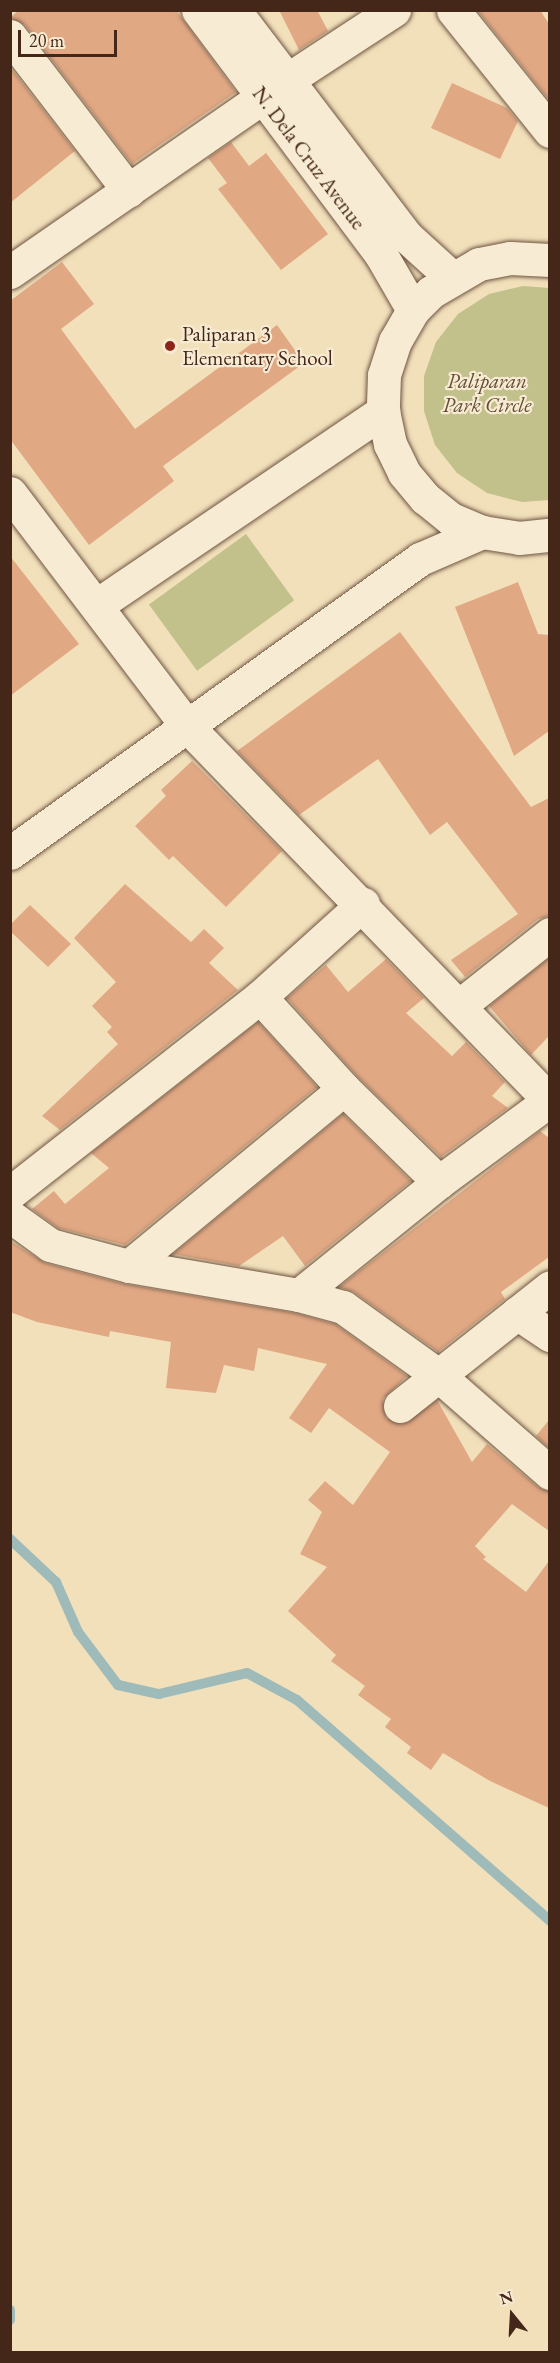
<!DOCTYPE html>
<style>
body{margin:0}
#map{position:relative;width:560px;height:2363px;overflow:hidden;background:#f2e0bb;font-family:"EB Garamond",serif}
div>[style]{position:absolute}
.green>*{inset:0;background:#c2c08b;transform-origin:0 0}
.stream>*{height:10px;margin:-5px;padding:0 5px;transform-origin:5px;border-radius:5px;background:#9ebbb9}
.building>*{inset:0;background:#e1a884}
.roads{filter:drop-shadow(0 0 2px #705542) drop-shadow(0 0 2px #705542)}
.minor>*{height:33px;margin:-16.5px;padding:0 16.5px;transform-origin:16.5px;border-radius:16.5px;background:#f7ebd3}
.dots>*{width:16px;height:16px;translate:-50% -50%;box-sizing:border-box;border:3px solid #f7ebd3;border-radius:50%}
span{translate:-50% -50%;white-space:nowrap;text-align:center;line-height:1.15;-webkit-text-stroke:4.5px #f7ebd3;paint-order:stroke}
.street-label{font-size:21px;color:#452719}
.poi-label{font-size:21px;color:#452719}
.left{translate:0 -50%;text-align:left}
.park-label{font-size:21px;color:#644d36;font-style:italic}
.frame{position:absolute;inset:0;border:12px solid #452719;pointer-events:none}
.north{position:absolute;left:482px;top:2285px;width:60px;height:60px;-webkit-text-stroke:4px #f7ebd3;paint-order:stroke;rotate:342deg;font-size:16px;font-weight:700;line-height:24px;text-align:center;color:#452719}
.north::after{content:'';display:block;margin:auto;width:21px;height:27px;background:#452719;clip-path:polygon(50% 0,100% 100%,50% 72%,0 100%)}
.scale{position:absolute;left:18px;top:30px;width:99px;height:27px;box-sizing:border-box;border:3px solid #452719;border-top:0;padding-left:8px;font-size:18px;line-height:21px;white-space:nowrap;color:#452719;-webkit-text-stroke:4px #f7ebd3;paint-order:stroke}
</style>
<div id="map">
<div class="green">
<div style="clip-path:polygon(523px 286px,549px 288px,550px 500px,522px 502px,487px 493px,457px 473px,435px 445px,424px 411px,424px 376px,436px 342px,458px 314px,489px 294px)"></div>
<div style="left:246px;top:534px;width:82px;height:120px;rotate:54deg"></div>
</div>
<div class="stream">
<div style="left:10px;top:1539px;width:63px;rotate:43.1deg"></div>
<div style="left:56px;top:1582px;width:55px;rotate:66.3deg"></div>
<div style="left:78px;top:1632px;width:66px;rotate:53deg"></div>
<div style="left:118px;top:1685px;width:42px;rotate:12.4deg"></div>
<div style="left:159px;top:1694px;width:90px;rotate:-13.4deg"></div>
<div style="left:247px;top:1673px;width:57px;rotate:28.4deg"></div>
<div style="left:297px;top:1700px;width:336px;rotate:41.1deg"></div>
<div style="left:10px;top:2310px;width:10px;rotate:90deg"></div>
</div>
<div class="building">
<div style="clip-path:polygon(19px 10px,176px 10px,236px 92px,132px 164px,25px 25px,10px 18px)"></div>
<div style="clip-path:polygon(279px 10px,317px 10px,328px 31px,299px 50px)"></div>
<div style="clip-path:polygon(477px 10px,540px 10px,549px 24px,549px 100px)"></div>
<div style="clip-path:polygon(10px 67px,75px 151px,10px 203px)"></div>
<div style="clip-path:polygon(452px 83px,507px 108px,518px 121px,500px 159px,431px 128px)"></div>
<div style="clip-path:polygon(231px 142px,249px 166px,266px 153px,328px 234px,281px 270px,218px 189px,227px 183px,208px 158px)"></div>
<div style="clip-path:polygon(62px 262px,94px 304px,61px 329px,135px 429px,277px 325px,304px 363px,163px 466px,174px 481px,89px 545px,10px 439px,10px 301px)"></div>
<div style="clip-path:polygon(10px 556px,79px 644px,10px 696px)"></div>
<div style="clip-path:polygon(518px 582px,538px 634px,549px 635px,549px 731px,514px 756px,455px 607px)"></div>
<div style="clip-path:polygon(400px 632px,531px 807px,549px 798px,549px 916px,538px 919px,465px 977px,451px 960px,518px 914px,447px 822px,430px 835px,378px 759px,299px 815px,237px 751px)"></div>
<div style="clip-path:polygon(192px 761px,282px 851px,226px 907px,173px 856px,169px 860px,135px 826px,166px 796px,161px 790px)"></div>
<div style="clip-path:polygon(125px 884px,191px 942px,204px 929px,224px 948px,209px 963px,238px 990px,60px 1130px,42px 1116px,118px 1044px,107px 1032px,112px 1027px,92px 1006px,116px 982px,74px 938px)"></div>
<div style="clip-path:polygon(30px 905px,71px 944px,48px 967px,10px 931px,10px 925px)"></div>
<div style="clip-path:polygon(549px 958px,549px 1036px,531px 1055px,489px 1006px)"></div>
<div style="clip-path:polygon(386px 959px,424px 998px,406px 1013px,452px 1056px,466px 1042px,505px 1082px,492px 1096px,508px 1108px,441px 1157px,357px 1076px,287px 998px,326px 965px,348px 992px)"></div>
<div style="clip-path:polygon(258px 1022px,317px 1087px,125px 1245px,58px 1228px,32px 1209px,54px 1191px,65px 1204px,109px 1168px,91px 1153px)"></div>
<div style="clip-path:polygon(343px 1114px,411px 1181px,305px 1266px,283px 1236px,239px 1266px,173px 1254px)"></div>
<div style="clip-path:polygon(540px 1131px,549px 1138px,549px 1257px,501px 1292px,505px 1299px,438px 1352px,354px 1292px,339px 1287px)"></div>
<div style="clip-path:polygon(10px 1241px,45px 1263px,124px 1284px,295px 1313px,335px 1324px,407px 1376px,383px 1399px,386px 1418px,403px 1424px,437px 1400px,472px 1462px,487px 1444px,538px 1487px,549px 1491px,549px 1531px,512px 1504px,475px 1546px,486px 1557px,483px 1559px,526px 1592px,549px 1561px,549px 1808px,490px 1781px,443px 1753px,431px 1770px,407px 1753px,411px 1747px,385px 1727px,391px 1719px,358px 1695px,365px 1686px,331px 1661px,336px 1655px,288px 1611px,327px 1567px,300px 1554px,322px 1512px,308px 1500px,325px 1481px,353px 1505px,390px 1452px,329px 1408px,311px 1433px,289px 1418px,327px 1364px,258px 1348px,254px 1371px,224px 1365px,216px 1393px,166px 1388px,171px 1342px,110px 1331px,109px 1337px,37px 1322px,10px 1312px)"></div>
<div style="clip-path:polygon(549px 1420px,549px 1448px,536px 1436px)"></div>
</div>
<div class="roads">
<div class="minor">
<div style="left:198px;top:10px;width:304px;rotate:53.2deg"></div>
<div style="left:380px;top:253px;width:66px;rotate:59.9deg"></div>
<div style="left:234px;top:10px;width:284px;rotate:52.7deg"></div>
<div style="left:406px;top:236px;width:61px;rotate:42.3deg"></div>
<div style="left:453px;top:10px;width:155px;rotate:51.3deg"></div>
<div style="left:10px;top:36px;width:195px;rotate:52.5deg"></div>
<div style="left:550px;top:260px;width:40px;rotate:-177.1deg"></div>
<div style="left:510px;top:258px;width:32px;rotate:169deg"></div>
<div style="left:479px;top:264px;width:56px;rotate:149.7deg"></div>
<div style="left:431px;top:292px;width:25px;rotate:135deg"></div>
<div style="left:413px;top:310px;width:36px;rotate:120deg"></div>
<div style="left:395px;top:341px;width:36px;rotate:108deg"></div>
<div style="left:384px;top:375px;width:36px;rotate:92deg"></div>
<div style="left:383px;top:411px;width:34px;rotate:78deg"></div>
<div style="left:390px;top:444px;width:32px;rotate:64deg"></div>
<div style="left:404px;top:473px;width:33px;rotate:50deg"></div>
<div style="left:425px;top:498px;width:33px;rotate:39deg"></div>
<div style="left:451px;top:519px;width:34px;rotate:23deg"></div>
<div style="left:482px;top:532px;width:37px;rotate:9deg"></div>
<div style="left:519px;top:538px;width:31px;rotate:-6deg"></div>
<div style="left:10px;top:272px;width:337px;rotate:-34.7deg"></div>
<div style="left:287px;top:80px;width:128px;rotate:-33.2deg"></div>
<div style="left:10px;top:493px;width:291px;rotate:52.8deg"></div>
<div style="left:186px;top:725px;width:523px;rotate:45.93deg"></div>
<div style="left:97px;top:605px;width:346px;rotate:-34.1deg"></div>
<div style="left:10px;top:853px;width:505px;rotate:-35.64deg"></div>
<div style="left:420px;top:559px;width:68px;rotate:-23.5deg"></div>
<div style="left:260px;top:997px;width:125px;rotate:47.6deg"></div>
<div style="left:344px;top:1089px;width:133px;rotate:44.4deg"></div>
<div style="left:459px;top:1006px;width:116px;rotate:-38.4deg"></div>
<div style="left:10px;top:1193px;width:318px;rotate:-38.1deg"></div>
<div style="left:260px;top:997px;width:139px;rotate:-42.1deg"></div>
<div style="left:10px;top:1216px;width:49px;rotate:35.9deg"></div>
<div style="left:50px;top:1245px;width:82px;rotate:14.9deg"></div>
<div style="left:129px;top:1266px;width:172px;rotate:9.7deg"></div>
<div style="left:299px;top:1295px;width:46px;rotate:15.3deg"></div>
<div style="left:343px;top:1307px;width:117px;rotate:35.6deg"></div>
<div style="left:438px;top:1375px;width:149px;rotate:41.2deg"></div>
<div style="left:129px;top:1266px;width:278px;rotate:-39.5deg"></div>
<div style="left:299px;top:1295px;width:180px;rotate:-38.9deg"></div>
<div style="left:439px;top:1182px;width:138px;rotate:-36.5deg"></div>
<div style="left:517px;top:1313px;width:40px;rotate:34deg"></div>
<div style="left:400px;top:1406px;width:191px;rotate:-38.4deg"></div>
</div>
</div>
<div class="dots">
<div style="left:170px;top:346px;background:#8f2418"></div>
</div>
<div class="street-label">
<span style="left:309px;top:158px;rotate:53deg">N. Dela Cruz Avenue</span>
</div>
<div class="poi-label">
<span class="left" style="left:182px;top:346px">Paliparan 3<br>Elementary School</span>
</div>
<div class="park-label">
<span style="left:487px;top:393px">Paliparan<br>Park Circle</span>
</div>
<div class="frame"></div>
<div class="north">N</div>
<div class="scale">20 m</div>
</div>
